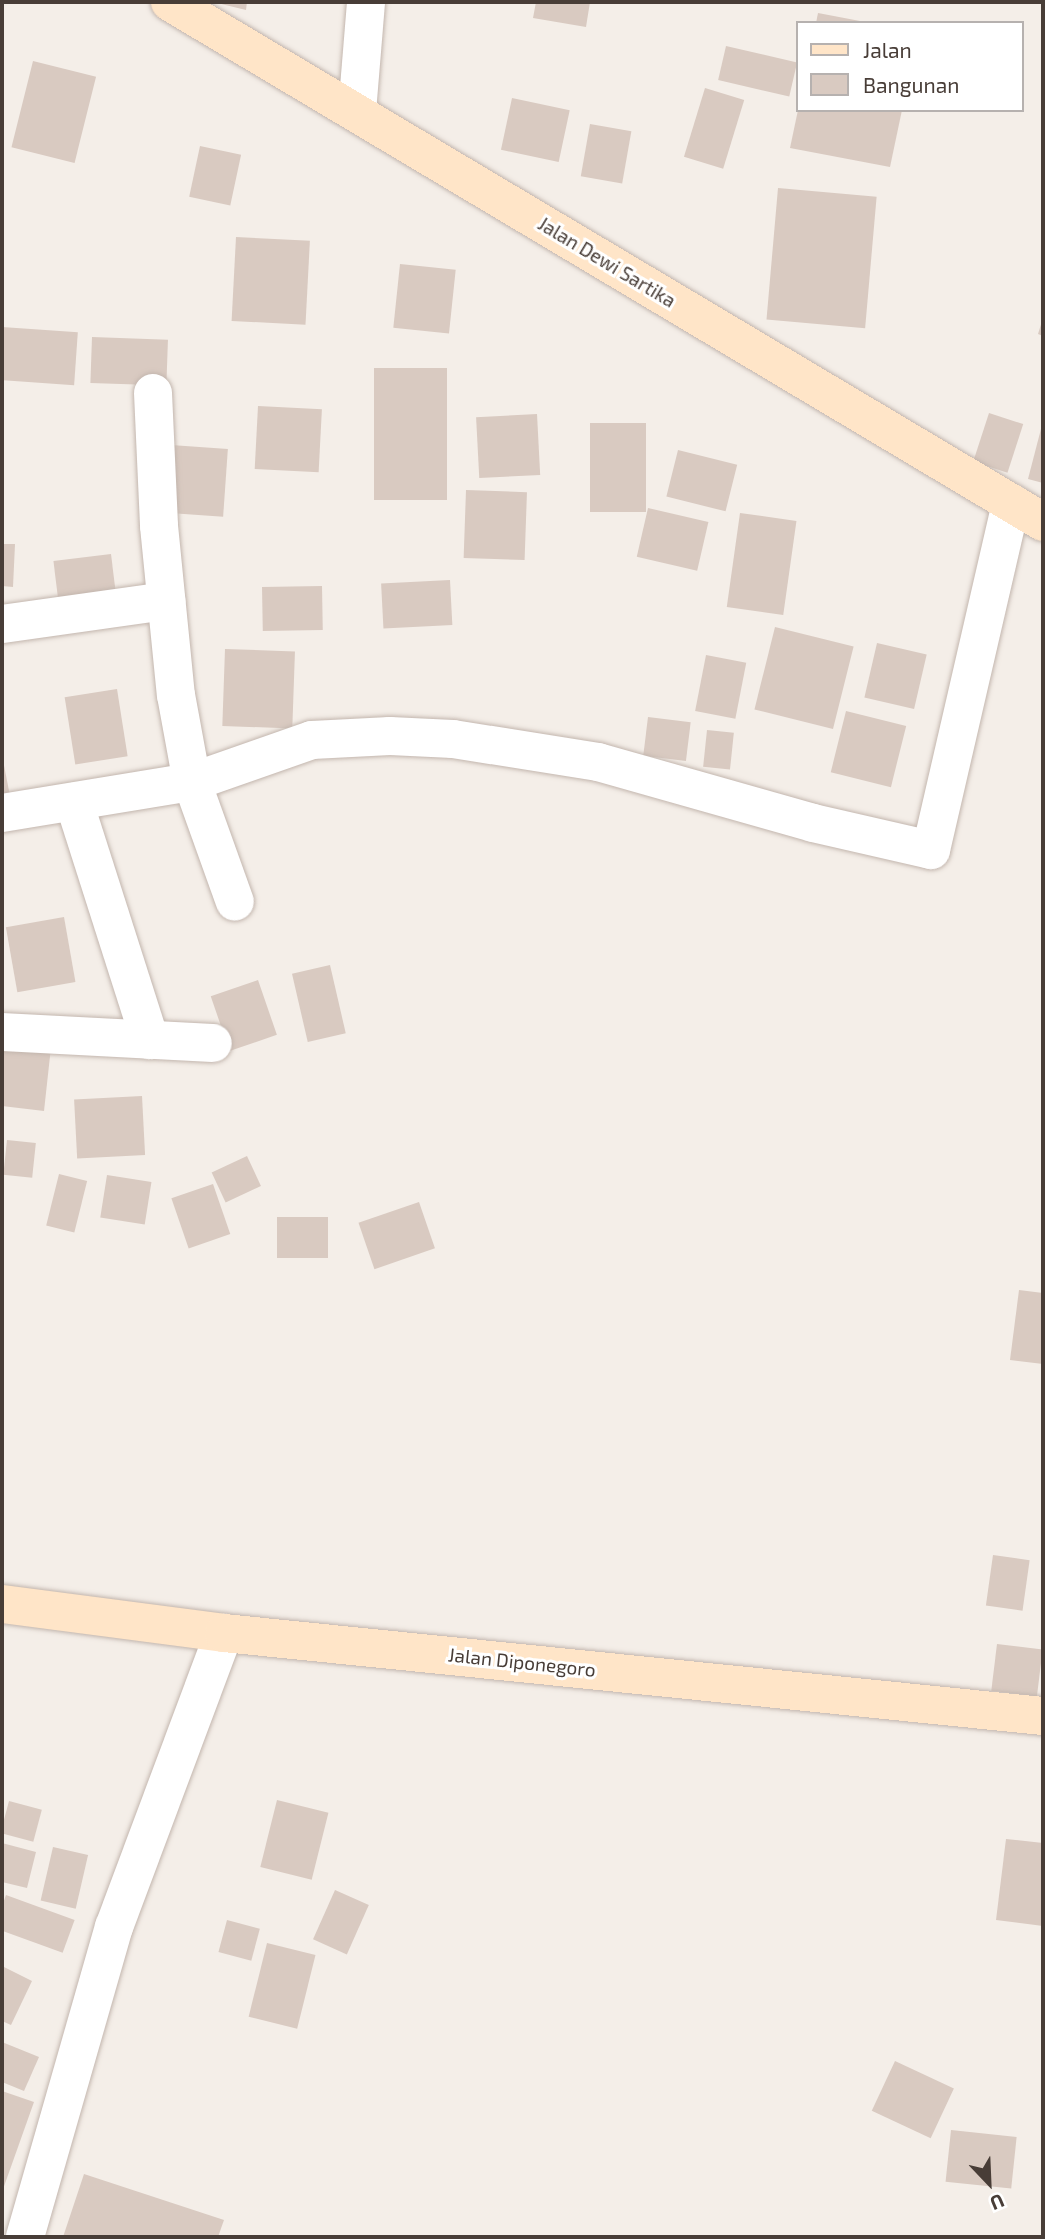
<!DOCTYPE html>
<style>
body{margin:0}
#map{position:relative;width:1045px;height:2239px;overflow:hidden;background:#f4eee8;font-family:"Exo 2",sans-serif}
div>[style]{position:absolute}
.building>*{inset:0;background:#d9cac1;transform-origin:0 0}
.roads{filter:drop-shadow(0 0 2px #c3b6ae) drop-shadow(0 0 2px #c3b6ae)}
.street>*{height:38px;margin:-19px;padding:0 19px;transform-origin:19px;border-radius:19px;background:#fff}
.secondary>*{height:38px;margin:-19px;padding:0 19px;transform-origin:19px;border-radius:19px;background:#ffe5c8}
span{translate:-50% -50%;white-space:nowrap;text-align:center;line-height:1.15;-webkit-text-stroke:6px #fff;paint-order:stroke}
.street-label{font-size:19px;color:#483d37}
.frame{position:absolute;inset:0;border:4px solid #483d37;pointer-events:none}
.legend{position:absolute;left:796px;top:21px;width:228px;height:91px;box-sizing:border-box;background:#fff;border:2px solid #b6b1af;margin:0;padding:9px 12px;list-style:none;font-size:21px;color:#483d37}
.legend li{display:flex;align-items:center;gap:14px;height:35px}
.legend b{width:35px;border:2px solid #b6b1af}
.north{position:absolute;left:954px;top:2148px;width:70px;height:70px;-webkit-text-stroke:5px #fff;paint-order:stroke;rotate:157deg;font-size:19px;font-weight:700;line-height:28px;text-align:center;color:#483d37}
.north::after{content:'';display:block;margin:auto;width:24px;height:32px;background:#483d37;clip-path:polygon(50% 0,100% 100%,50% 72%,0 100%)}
</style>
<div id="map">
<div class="building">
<div style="clip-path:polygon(213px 2px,247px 2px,246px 10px)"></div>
<div style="clip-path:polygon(536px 2px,590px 2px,586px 27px,533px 18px)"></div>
<div style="clip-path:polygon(818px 13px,860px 21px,860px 23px,816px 23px)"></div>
<div style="left:726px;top:46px;width:73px;height:35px;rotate:13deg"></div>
<div style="left:33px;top:61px;width:65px;height:89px;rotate:14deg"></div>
<div style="left:705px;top:88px;width:41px;height:72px;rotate:17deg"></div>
<div style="left:512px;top:98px;width:59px;height:53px;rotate:12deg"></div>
<div style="clip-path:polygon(798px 110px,902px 110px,890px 167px,790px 148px)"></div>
<div style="left:590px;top:124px;width:42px;height:53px;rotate:10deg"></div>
<div style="left:200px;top:146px;width:42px;height:52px;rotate:12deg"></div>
<div style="left:778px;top:188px;width:99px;height:132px;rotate:5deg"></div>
<div style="left:236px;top:237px;width:74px;height:84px;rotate:3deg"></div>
<div style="left:400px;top:264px;width:56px;height:64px;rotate:6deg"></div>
<div style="clip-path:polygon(1043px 318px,1043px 336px,1038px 334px)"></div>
<div style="left:2px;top:327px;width:76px;height:53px;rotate:4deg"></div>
<div style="left:92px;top:337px;width:76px;height:46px;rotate:2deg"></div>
<div style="left:374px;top:368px;width:73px;height:132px"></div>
<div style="left:258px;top:406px;width:64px;height:63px;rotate:3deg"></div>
<div style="left:989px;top:413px;width:36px;height:51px;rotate:18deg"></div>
<div style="left:537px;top:414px;width:61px;height:61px;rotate:87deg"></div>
<div style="left:590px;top:423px;width:56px;height:89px"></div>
<div style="clip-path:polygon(1042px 425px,1043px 425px,1043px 483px,1028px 479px)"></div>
<div style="left:171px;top:445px;width:57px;height:68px;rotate:4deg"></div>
<div style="left:678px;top:450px;width:61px;height:48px;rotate:14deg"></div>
<div style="left:466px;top:490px;width:61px;height:68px;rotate:2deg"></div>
<div style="left:648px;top:508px;width:62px;height:50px;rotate:13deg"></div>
<div style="left:740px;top:513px;width:57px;height:95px;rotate:8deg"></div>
<div style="clip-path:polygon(2px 544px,15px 544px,13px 587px,2px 586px)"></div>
<div style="left:111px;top:554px;width:40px;height:58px;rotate:83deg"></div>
<div style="left:450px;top:580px;width:45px;height:69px;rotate:87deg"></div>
<div style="left:322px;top:586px;width:44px;height:60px;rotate:89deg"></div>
<div style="left:775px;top:627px;width:81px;height:85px;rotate:14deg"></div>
<div style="left:877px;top:643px;width:51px;height:56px;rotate:13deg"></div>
<div style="left:225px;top:649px;width:70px;height:77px;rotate:2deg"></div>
<div style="left:706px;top:655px;width:41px;height:57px;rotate:11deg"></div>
<div style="left:117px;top:689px;width:68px;height:53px;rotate:81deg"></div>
<div style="left:846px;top:711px;width:62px;height:63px;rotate:14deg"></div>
<div style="left:648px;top:717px;width:43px;height:39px;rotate:7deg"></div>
<div style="left:707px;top:730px;width:27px;height:37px;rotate:6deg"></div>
<div style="clip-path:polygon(2px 755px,11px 801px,2px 803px)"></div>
<div style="left:64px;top:917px;width:66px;height:59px;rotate:80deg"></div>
<div style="left:330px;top:965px;width:70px;height:39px;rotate:77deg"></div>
<div style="left:258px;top:980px;width:58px;height:50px;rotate:71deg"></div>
<div style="clip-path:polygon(2px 1041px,51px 1047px,44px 1111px,2px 1106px)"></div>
<div style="left:142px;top:1096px;width:59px;height:68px;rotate:87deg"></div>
<div style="left:7px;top:1140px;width:29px;height:35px;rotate:6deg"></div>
<div style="left:247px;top:1156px;width:33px;height:39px;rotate:65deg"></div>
<div style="left:59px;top:1174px;width:29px;height:53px;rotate:14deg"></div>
<div style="left:107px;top:1175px;width:45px;height:43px;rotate:9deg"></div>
<div style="left:213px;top:1184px;width:53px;height:44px;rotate:71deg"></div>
<div style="left:419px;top:1202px;width:49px;height:64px;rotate:71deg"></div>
<div style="left:277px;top:1217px;width:51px;height:41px"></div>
<div style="clip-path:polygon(1019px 1290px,1043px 1293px,1043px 1364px,1010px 1360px)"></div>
<div style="left:993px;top:1555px;width:37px;height:51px;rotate:8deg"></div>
<div style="left:997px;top:1644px;width:46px;height:47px;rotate:7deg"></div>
<div style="left:277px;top:1800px;width:53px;height:69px;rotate:14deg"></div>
<div style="left:9px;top:1801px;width:34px;height:33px;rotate:15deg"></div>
<div style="clip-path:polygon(1006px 1839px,1043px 1843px,1043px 1926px,996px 1920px)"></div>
<div style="clip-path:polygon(2px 1843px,36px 1852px,27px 1888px,2px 1882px)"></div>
<div style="left:53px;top:1847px;width:36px;height:55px;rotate:13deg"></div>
<div style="left:335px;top:1890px;width:37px;height:54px;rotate:24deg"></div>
<div style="left:6px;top:1895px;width:73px;height:35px;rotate:20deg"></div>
<div style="left:227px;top:1920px;width:34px;height:33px;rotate:15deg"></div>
<div style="left:267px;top:1943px;width:50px;height:76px;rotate:14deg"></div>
<div style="clip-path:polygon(2px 1966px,32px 1981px,11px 2025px,2px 2021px)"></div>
<div style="clip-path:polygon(2px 2042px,39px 2057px,24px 2091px,2px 2082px)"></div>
<div style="left:895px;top:2061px;width:65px;height:55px;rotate:25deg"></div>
<div style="clip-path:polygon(2px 2091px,34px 2102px,2px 2192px)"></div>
<div style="left:951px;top:2130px;width:66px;height:52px;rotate:6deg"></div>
<div style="clip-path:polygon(84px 2174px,224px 2220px,218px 2237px,63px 2237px)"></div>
</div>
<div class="roads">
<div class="street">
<div style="left:357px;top:112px;width:110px;rotate:-85.3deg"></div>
<div style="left:153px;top:393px;width:133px;rotate:87.4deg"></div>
<div style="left:159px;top:526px;width:170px;rotate:84.3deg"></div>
<div style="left:176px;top:695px;width:88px;rotate:79.6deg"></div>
<div style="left:192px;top:782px;width:127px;rotate:70.3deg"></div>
<div style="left:2px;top:624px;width:166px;rotate:-8deg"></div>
<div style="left:74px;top:802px;width:250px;rotate:72.3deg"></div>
<div style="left:2px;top:813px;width:193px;rotate:-9.3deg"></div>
<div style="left:192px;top:782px;width:127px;rotate:-19.3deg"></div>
<div style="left:312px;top:740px;width:78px;rotate:-2.9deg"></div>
<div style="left:390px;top:736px;width:63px;rotate:2.7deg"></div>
<div style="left:453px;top:739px;width:147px;rotate:9deg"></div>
<div style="left:598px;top:762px;width:223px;rotate:15.8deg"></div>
<div style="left:813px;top:823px;width:121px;rotate:12.9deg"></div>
<div style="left:931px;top:850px;width:356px;rotate:-77deg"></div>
<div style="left:2px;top:1032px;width:211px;rotate:3deg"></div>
<div style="left:25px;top:2237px;width:323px;rotate:-74deg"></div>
<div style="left:114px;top:1927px;width:314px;rotate:-69.5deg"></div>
</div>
<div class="secondary">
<div style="left:170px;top:2px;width:1016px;rotate:30.78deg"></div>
<div style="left:2px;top:1604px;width:224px;rotate:7.4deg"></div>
<div style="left:224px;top:1633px;width:823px;rotate:5.79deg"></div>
</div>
</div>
<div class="street-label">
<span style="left:607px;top:262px;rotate:31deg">Jalan Dewi Sartika</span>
<span style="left:522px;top:1662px;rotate:6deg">Jalan Diponegoro</span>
</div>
<div class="frame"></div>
<ul class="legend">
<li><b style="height:9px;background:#ffe5c8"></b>Jalan</li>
<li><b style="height:19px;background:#d9cac1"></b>Bangunan</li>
</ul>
<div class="north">U</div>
</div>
